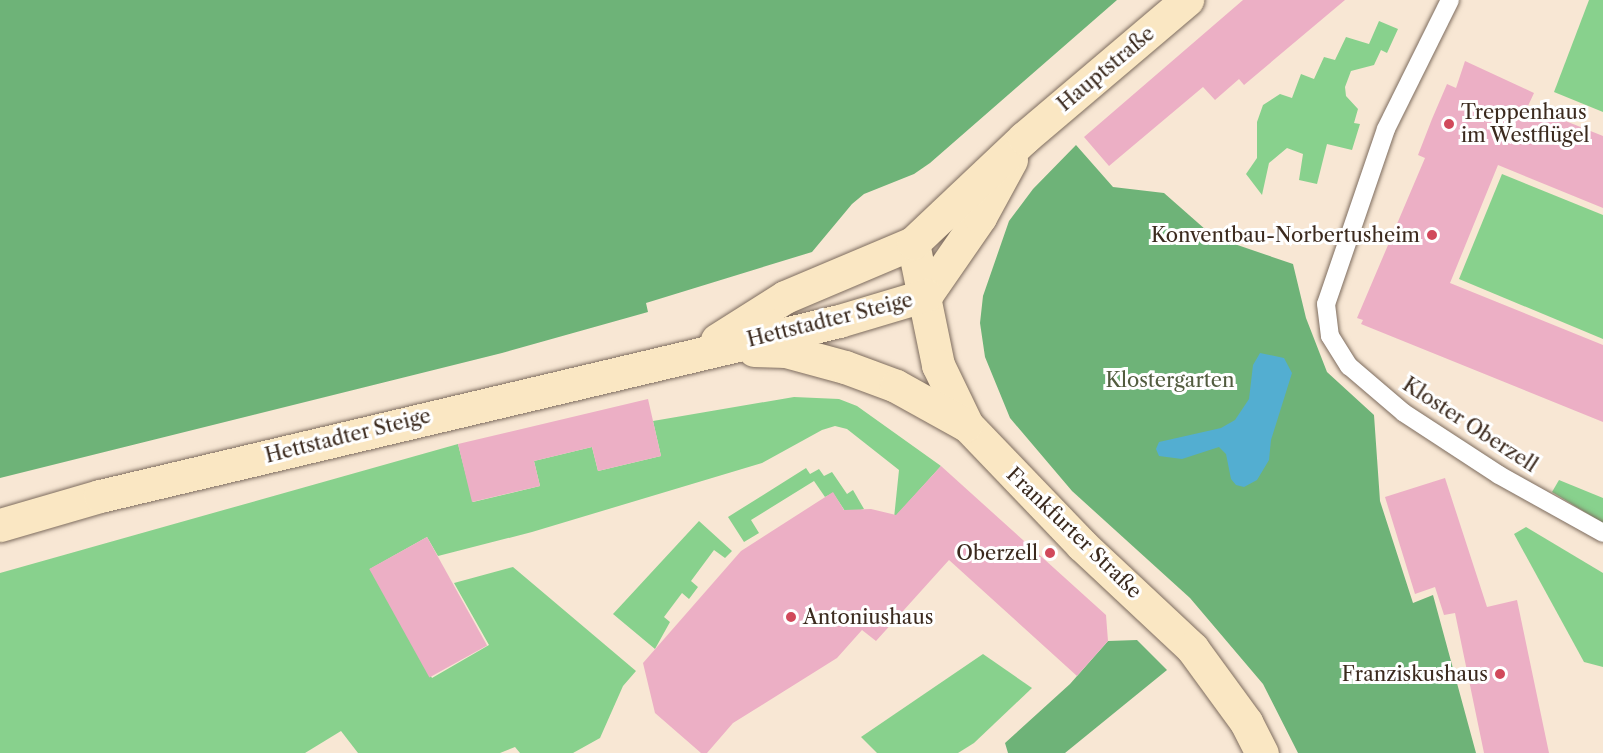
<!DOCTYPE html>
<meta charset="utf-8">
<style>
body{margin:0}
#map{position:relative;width:1603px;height:753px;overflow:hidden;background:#f8e7d4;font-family:"Libre Caslon Text",serif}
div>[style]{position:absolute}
.green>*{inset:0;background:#88d18d}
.forest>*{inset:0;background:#6eb378}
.water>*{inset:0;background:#53aed1}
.building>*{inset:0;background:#ecafc5;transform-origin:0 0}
.roads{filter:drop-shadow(0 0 2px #7d6c5e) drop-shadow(0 0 2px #7d6c5e)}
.service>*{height:18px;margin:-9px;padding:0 9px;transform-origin:9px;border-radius:9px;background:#fff}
.secondary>*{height:33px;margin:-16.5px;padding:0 16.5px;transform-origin:16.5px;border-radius:16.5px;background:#fae7c3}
.dots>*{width:16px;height:16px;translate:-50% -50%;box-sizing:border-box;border:3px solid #fff;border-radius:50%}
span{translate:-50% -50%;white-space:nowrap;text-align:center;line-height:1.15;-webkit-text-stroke:6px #fff;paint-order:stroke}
.street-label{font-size:20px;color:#3b2a1e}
.poi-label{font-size:20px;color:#3b2a1e}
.left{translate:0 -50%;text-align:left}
.right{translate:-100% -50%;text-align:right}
.park-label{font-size:20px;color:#525c3f}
</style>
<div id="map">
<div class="green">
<div style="clip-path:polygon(1589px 0,1603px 0,1603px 112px,1554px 92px)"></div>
<div style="clip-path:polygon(1379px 21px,1398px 29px,1387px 53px,1381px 50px,1374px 65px,1351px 71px,1345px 87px,1346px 96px,1358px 109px,1354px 123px,1360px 124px,1352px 150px,1327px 144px,1317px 184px,1299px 180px,1303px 154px,1287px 148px,1269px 163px,1262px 195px,1246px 174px,1257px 158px,1257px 122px,1263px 105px,1280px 94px,1292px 98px,1301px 74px,1314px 79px,1324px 57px,1335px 60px,1346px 37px,1369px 44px)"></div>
<div style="clip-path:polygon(1502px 174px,1603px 215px,1603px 339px,1459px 279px)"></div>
<div style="clip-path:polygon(794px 397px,839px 399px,857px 406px,941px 466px,894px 518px,899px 470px,847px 429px,835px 426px,822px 430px,762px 463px,532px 532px,438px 556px,427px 537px,370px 569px,432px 678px,489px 645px,454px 583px,513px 567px,636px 671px,623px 686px,600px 738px,573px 753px,520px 753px,515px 747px,500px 753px,358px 753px,341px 731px,305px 753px,0 753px,0 573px,458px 444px,473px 502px,540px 486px,534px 461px,592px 447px,598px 471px,661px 456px,653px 421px)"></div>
<div style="clip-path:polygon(806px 468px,810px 474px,819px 469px,824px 476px,832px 472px,847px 494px,853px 490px,864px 509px,847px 514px,833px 493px,825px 497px,814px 481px,751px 520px,759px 533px,744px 542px,728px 517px)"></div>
<div style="clip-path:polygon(1559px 480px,1603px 498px,1603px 523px,1552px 492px)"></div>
<div style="clip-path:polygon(699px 521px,732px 551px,725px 558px,714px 550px,691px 581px,698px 587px,689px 599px,682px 593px,664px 617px,670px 622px,655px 649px,613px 614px)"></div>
<div style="clip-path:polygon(1526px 527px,1603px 573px,1603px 667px,1584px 662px,1514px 534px)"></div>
<div style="clip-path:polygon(983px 654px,1032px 688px,974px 743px,958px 753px,877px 753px,861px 737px)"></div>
</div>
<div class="forest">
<div style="clip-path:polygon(0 0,1117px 0,930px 163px,914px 174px,864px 194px,852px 204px,812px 252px,646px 303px,648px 312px,502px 353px,0 478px)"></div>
<div style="clip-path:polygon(1076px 145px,1113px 187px,1164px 193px,1214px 237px,1293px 264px,1306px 318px,1327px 372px,1374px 415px,1380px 501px,1413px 603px,1433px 595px,1476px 753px,1298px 753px,1263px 684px,1190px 598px,1072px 491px,1010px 418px,985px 357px,980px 323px,983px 296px,1009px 221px,1033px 189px)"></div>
<div style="clip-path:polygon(1137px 640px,1167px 670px,1065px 753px,1008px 753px,1005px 743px,1070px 684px,1108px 641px)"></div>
</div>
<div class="water">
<div style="clip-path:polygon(1260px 353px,1284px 358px,1292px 373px,1271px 440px,1269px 460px,1257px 480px,1244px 487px,1236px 485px,1231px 479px,1226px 454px,1219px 447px,1182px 459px,1159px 456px,1156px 449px,1159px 442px,1221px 428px,1235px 420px,1249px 399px,1253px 365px)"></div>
</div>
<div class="building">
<div style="clip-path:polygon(1243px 0,1345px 0,1244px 85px,1239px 79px,1215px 100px,1203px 87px,1109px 166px,1084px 137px)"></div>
<div style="clip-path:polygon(1465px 61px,1534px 93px,1528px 106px,1603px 136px,1603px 208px,1498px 165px,1450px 283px,1603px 345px,1603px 422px,1361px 324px,1363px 320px,1357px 318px,1425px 158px,1418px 155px,1432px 119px,1447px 84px,1456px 88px)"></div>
<div style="clip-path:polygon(648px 399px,661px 456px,598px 471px,592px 447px,534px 461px,540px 486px,472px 502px,458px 444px)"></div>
<div style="clip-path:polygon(941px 466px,1106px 615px,1108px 641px,1077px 676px,949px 560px,876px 641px,862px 630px,837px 658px,733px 723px,707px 753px,701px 753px,655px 713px,643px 663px,741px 551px,833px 492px,844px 510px,871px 509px,896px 515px)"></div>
<div style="clip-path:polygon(1445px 478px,1487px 607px,1517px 600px,1549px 753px,1484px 753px,1455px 613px,1444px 615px,1435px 587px,1415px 594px,1385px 497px)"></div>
<div style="left:427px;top:537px;width:124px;height:66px;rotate:61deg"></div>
</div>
<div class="roads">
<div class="service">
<div style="left:1450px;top:0;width:144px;rotate:116.4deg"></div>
<div style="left:1386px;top:129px;width:185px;rotate:108.9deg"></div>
<div style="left:1326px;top:304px;width:32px;rotate:83deg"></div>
<div style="left:1330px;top:336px;width:36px;rotate:58deg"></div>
<div style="left:1349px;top:366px;width:72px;rotate:40.5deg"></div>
<div style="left:1404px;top:413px;width:113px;rotate:33.1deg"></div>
<div style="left:1499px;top:475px;width:119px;rotate:29.1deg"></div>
</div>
<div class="secondary">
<div style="left:913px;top:243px;width:125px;rotate:78.4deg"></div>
<div style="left:938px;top:365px;width:67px;rotate:64.2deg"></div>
<div style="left:967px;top:425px;width:166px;rotate:46.2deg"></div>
<div style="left:1082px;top:545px;width:151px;rotate:43.1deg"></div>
<div style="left:1192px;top:648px;width:92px;rotate:53.9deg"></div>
<div style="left:1246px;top:722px;width:35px;rotate:63deg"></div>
<div style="left:926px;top:295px;width:95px;rotate:-55.3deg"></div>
<div style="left:980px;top:217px;width:65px;rotate:-61.5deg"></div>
<div style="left:717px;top:340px;width:80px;rotate:-32.3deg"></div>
<div style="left:785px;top:297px;width:139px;rotate:-22.9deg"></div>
<div style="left:913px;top:243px;width:153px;rotate:-43.4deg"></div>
<div style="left:1024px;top:138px;width:214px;rotate:-40.3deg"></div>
<div style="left:754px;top:350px;width:32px;rotate:2deg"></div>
<div style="left:786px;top:351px;width:61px;rotate:15.2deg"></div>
<div style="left:845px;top:367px;width:54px;rotate:20.4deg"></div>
<div style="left:896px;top:386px;width:80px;rotate:29.1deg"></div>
<div style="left:0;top:525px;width:104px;rotate:-16.2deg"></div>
<div style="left:100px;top:496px;width:759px;rotate:-13.32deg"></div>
<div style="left:839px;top:321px;width:91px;rotate:-16.6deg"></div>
</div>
</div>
<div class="dots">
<div style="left:1449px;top:124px;background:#d1495b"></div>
<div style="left:1432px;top:235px;background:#d1495b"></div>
<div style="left:1050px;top:553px;background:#d1495b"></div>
<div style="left:791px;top:617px;background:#d1495b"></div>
<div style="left:1500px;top:674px;background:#d1495b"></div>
</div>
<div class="street-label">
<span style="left:1106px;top:69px;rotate:-40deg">Hauptstraße</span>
<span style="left:830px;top:320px;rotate:-14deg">Hettstadter Steige</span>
<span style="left:1470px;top:425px;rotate:33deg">Kloster Oberzell</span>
<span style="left:348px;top:436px;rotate:-14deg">Hettstadter Steige</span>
<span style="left:1074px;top:533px;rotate:44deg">Frankfurter Straße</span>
</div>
<div class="poi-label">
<span class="left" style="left:1461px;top:124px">Treppenhaus<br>im Westflügel</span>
<span class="right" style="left:1420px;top:235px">Konventbau-Norbertusheim</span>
<span class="right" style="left:1038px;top:553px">Oberzell</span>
<span class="left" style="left:803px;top:617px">Antoniushaus</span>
<span class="right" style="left:1488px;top:674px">Franziskushaus</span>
</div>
<div class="park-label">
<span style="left:1170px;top:380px">Klostergarten</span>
</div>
</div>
